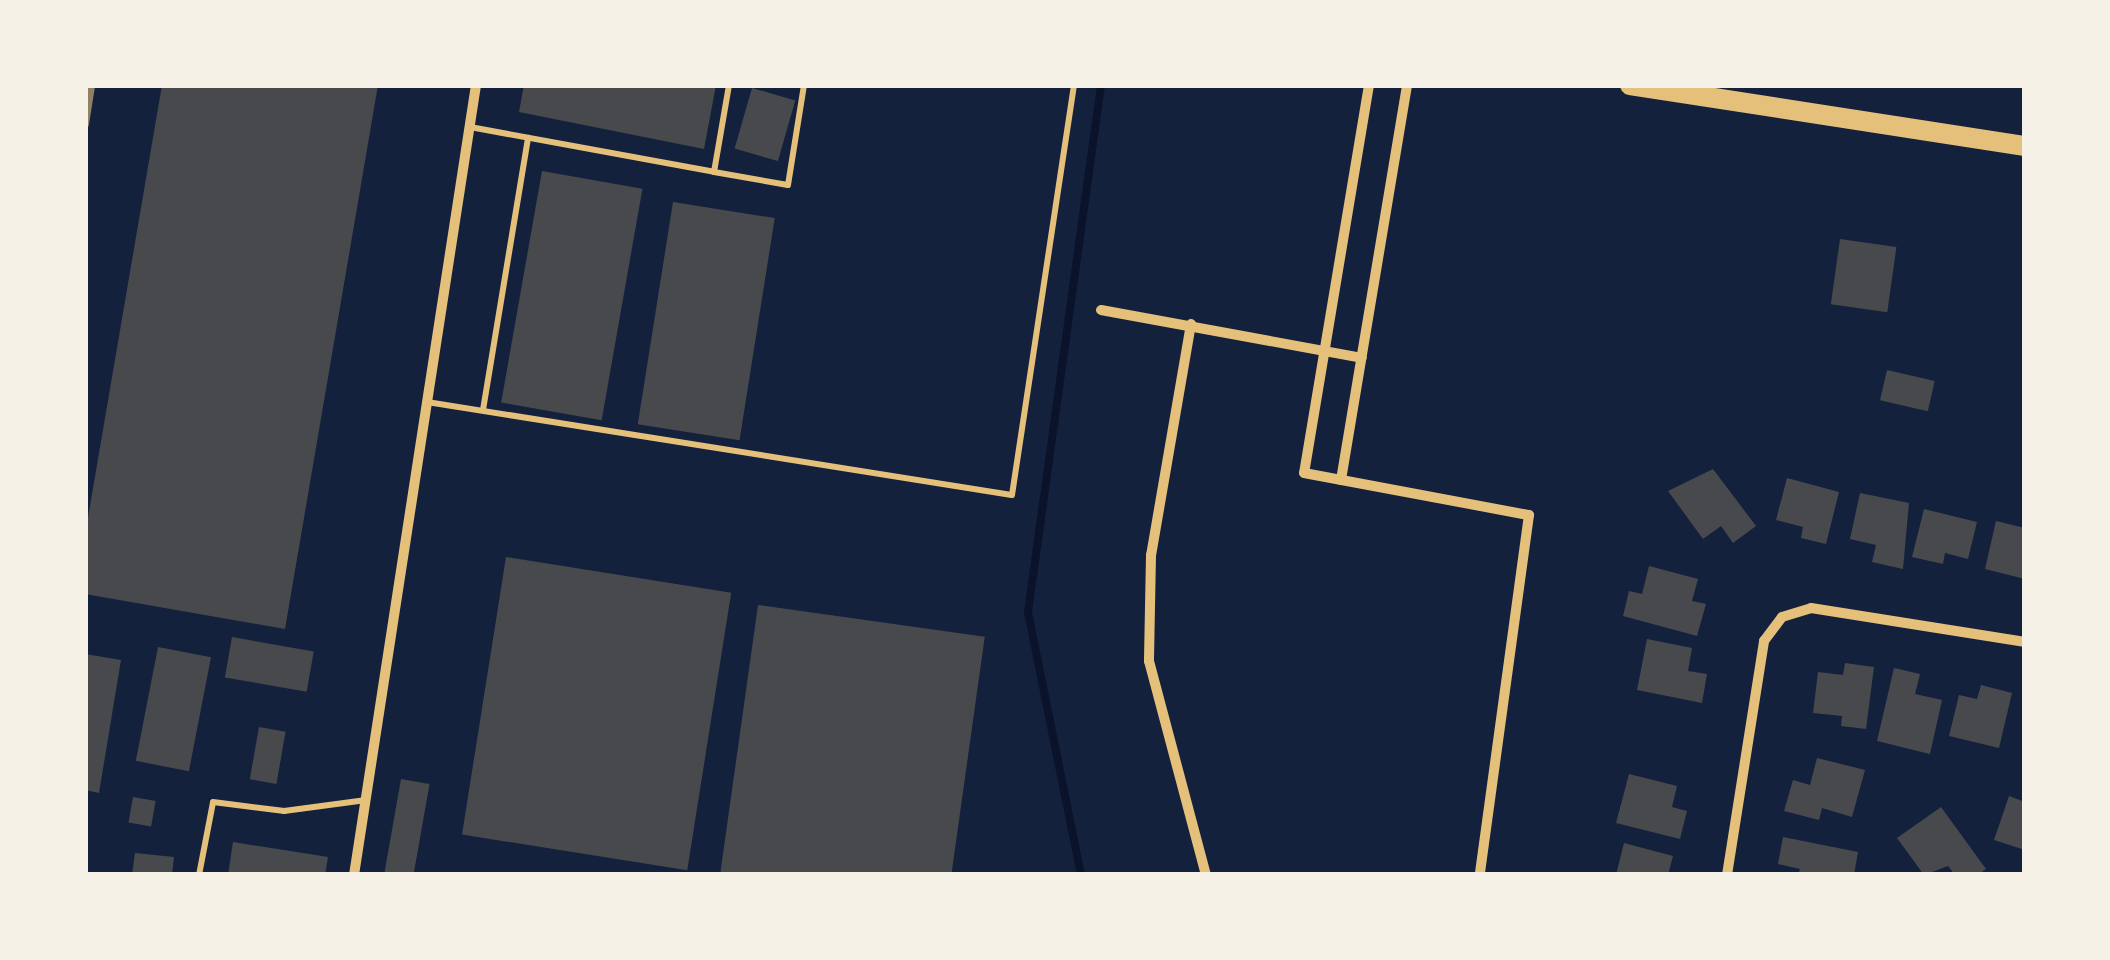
<!DOCTYPE html>
<style>
body{margin:0}
#map{position:relative;width:2110px;height:960px;overflow:hidden;background:#14213d;font-family:"DejaVu Sans",sans-serif}
div>[style]{position:absolute}
.stream>*{height:8px;margin:-4px;padding:0 4px;transform-origin:4px;border-radius:4px;background:#0b132b}
.building>*{inset:0;background:#48494c;transform-origin:0 0}
.service>*{height:6px;margin:-3px;padding:0 3px;transform-origin:3px;border-radius:3px;background:#e5c07b}
.minor>*{height:10px;margin:-5px;padding:0 5px;transform-origin:5px;border-radius:5px;background:#e5c07b}
.primary>*{height:20px;margin:-10px;padding:0 10px;transform-origin:10px;border-radius:10px;background:#e5c07b}
.rail>*{height:8px;margin:-4px;padding:0 4px;transform-origin:4px;border-radius:4px;background:#918062}
span{translate:-50% -50%;white-space:nowrap;text-align:center;line-height:1.15;-webkit-text-stroke:8px #f6f1e7;paint-order:stroke}
.frame{position:absolute;inset:0;border:88px solid #f6f1e7;pointer-events:none}
</style>
<div id="map">
<div class="stream">
<div style="left:1081px;top:875px;width:268px;rotate:-101.4deg"></div>
<div style="left:1028px;top:612px;width:532px;rotate:-82.11deg"></div>
</div>
<div class="building">
<div style="clip-path:polygon(162px 85px,378px 85px,285px 629px,85px 594px,85px 535px)"></div>
<div style="clip-path:polygon(524px 85px,716px 85px,704px 149px,519px 112px)"></div>
<div style="left:752px;top:88px;width:45px;height:63px;rotate:16deg"></div>
<div style="left:542px;top:171px;width:102px;height:235px;rotate:10deg"></div>
<div style="left:673px;top:202px;width:103px;height:225px;rotate:9deg"></div>
<div style="left:1840px;top:239px;width:57px;height:66px;rotate:8deg"></div>
<div style="left:1887px;top:370px;width:49px;height:31px;rotate:13deg"></div>
<div style="clip-path:polygon(1713px 469px,1756px 526px,1733px 543px,1721px 526px,1703px 539px,1668px 491px)"></div>
<div style="clip-path:polygon(1787px 478px,1839px 492px,1826px 544px,1801px 538px,1803px 527px,1776px 520px)"></div>
<div style="clip-path:polygon(1860px 493px,1909px 503px,1903px 569px,1872px 562px,1876px 545px,1850px 539px)"></div>
<div style="clip-path:polygon(1924px 509px,1977px 522px,1968px 559px,1945px 553px,1943px 564px,1912px 557px)"></div>
<div style="clip-path:polygon(1996px 521px,2025px 528px,2025px 579px,1985px 569px)"></div>
<div style="left:506px;top:557px;width:228px;height:281px;rotate:9deg"></div>
<div style="clip-path:polygon(1649px 566px,1698px 579px,1692px 601px,1706px 604px,1697px 636px,1623px 616px,1629px 591px,1642px 594px)"></div>
<div style="left:758px;top:605px;width:229px;height:272px;rotate:8deg"></div>
<div style="left:232px;top:637px;width:83px;height:41px;rotate:10deg"></div>
<div style="clip-path:polygon(1647px 639px,1692px 648px,1688px 671px,1707px 674px,1702px 703px,1637px 690px)"></div>
<div style="left:158px;top:647px;width:54px;height:116px;rotate:11deg"></div>
<div style="clip-path:polygon(85px 654px,121px 660px,99px 793px,85px 790px)"></div>
<div style="clip-path:polygon(1845px 663px,1874px 667px,1866px 729px,1841px 726px,1842px 716px,1813px 713px,1818px 672px,1843px 675px)"></div>
<div style="clip-path:polygon(1894px 668px,1920px 674px,1915px 694px,1942px 700px,1930px 754px,1877px 741px)"></div>
<div style="clip-path:polygon(1981px 685px,2012px 693px,1999px 748px,1949px 736px,1959px 695px,1977px 699px)"></div>
<div style="left:259px;top:727px;width:27px;height:53px;rotate:10deg"></div>
<div style="clip-path:polygon(1817px 758px,1865px 770px,1852px 817px,1822px 808px,1819px 820px,1784px 811px,1793px 780px,1810px 785px)"></div>
<div style="clip-path:polygon(1629px 774px,1677px 786px,1672px 807px,1687px 811px,1680px 839px,1616px 823px)"></div>
<div style="left:401px;top:779px;width:29px;height:97px;rotate:10deg"></div>
<div style="clip-path:polygon(2009px 796px,2025px 802px,2025px 850px,1994px 840px)"></div>
<div style="left:133px;top:797px;width:23px;height:26px;rotate:10deg"></div>
<div style="clip-path:polygon(1941px 807px,1986px 869px,1977px 875px,1955px 875px,1948px 866px,1924px 875px,1897px 838px)"></div>
<div style="clip-path:polygon(1783px 837px,1858px 852px,1854px 875px,1798px 875px,1800px 869px,1778px 864px)"></div>
<div style="clip-path:polygon(233px 842px,328px 857px,325px 875px,228px 875px)"></div>
<div style="clip-path:polygon(1624px 843px,1673px 856px,1668px 875px,1616px 875px)"></div>
<div style="clip-path:polygon(135px 853px,174px 857px,172px 875px,132px 875px)"></div>
</div>
<div class="service">
<div style="left:470px;top:127px;width:248px;rotate:10.4deg"></div>
<div style="left:714px;top:172px;width:88px;rotate:-80.2deg"></div>
<div style="left:714px;top:172px;width:75px;rotate:10deg"></div>
<div style="left:788px;top:185px;width:101px;rotate:-80.9deg"></div>
<div style="left:427px;top:402px;width:592px;rotate:9.03deg"></div>
<div style="left:1012px;top:495px;width:415px;rotate:-81.4deg"></div>
<div style="left:483px;top:410px;width:276px;rotate:-80.6deg"></div>
<div style="left:199px;top:875px;width:74px;rotate:-79.1deg"></div>
<div style="left:213px;top:802px;width:72px;rotate:7.2deg"></div>
<div style="left:284px;top:811px;width:83px;rotate:-7.6deg"></div>
</div>
<div class="minor">
<div style="left:1369px;top:85px;width:393px;rotate:99.5deg"></div>
<div style="left:1304px;top:473px;width:229px;rotate:10.6deg"></div>
<div style="left:1529px;top:515px;width:363px;rotate:97.8deg"></div>
<div style="left:1101px;top:310px;width:265px;rotate:10.4deg"></div>
<div style="left:1191px;top:324px;width:234px;rotate:99.8deg"></div>
<div style="left:1151px;top:555px;width:106px;rotate:91.1deg"></div>
<div style="left:1149px;top:661px;width:221px;rotate:75.1deg"></div>
<div style="left:1341px;top:480px;width:400px;rotate:-80.5deg"></div>
<div style="left:354px;top:875px;width:799px;rotate:-81.22deg"></div>
<div style="left:1727px;top:875px;width:237px;rotate:-81deg"></div>
<div style="left:1764px;top:641px;width:30px;rotate:-53deg"></div>
<div style="left:1782px;top:617px;width:30px;rotate:-17deg"></div>
<div style="left:1811px;top:608px;width:217px;rotate:9deg"></div>
</div>
<div class="primary">
<div style="left:1630px;top:85px;width:400px;rotate:8.8deg"></div>
</div>
<div class="rail">
<div style="left:85px;top:124px;width:39px;rotate:-81deg"></div>
</div>
<div class="frame"></div>
</div>
